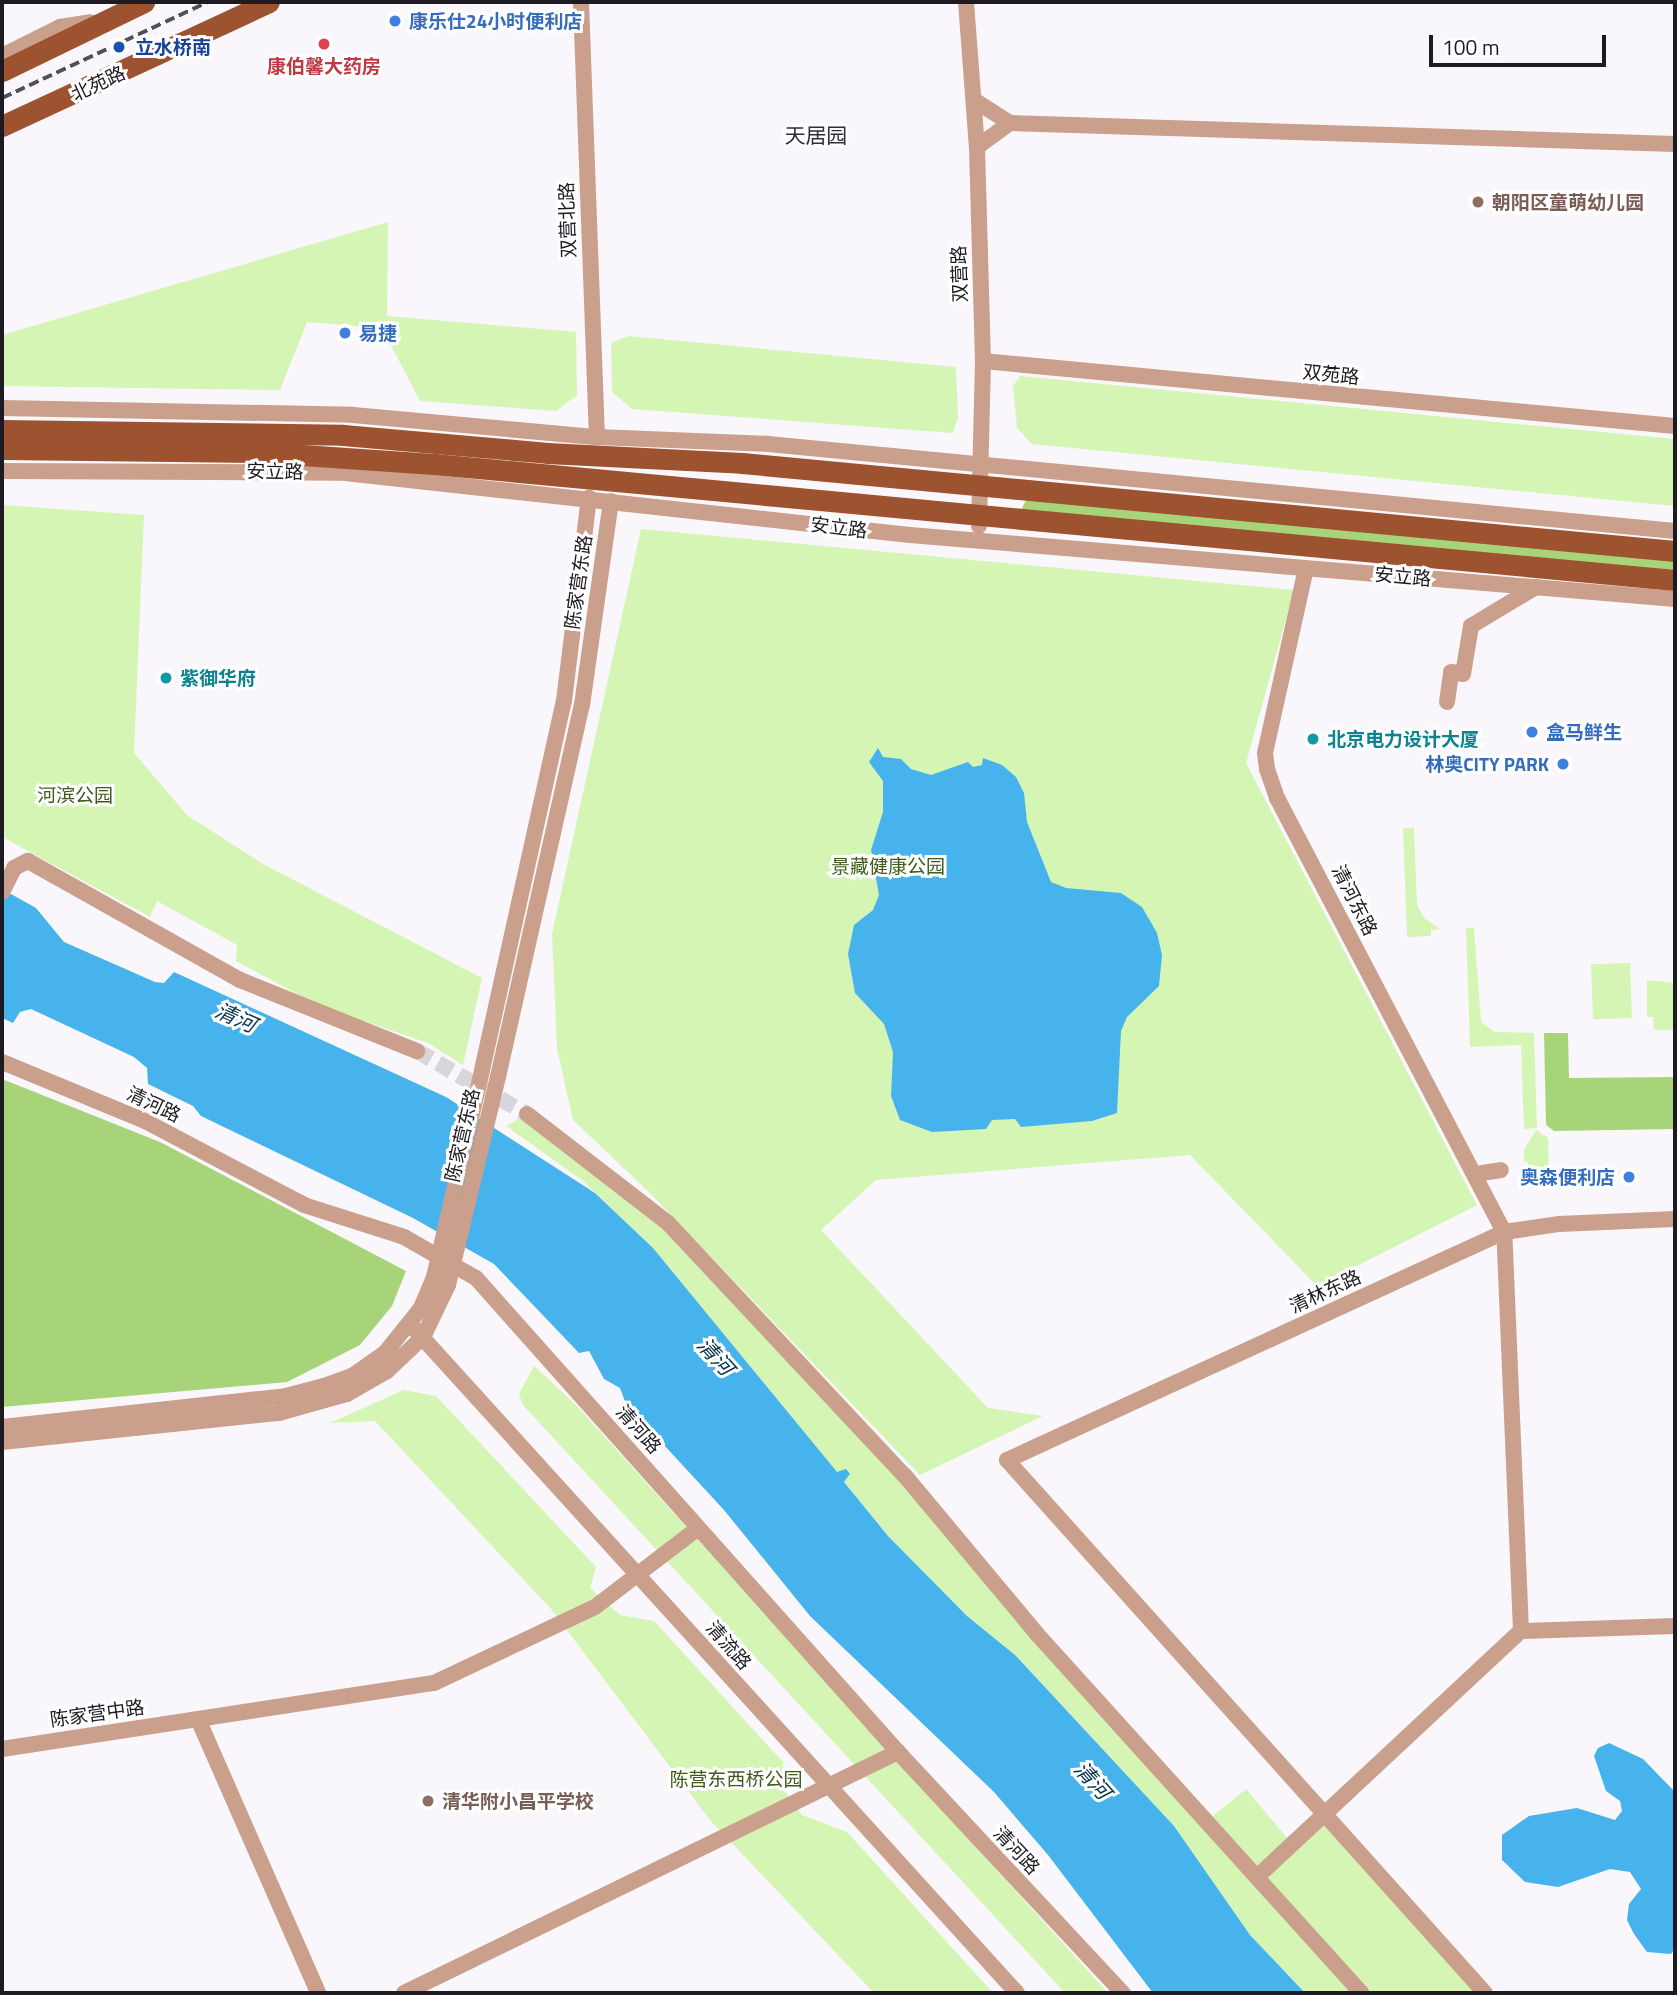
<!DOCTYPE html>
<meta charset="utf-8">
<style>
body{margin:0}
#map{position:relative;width:1677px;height:1995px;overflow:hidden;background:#f9f7fc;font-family:"Titillium Web","Noto Sans SC",sans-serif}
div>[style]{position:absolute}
.green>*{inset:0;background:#d4f5b4;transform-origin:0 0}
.forest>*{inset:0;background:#a8d479}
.water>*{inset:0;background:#46b3ed}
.minor-tunnel>*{height:16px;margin-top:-8px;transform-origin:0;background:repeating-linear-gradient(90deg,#d8d6db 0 16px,transparent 0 24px)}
.minor>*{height:16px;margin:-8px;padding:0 8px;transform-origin:8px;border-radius:8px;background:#caa08c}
.major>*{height:21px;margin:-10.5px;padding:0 10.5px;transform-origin:10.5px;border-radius:10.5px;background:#9d532f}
.rail>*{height:3.5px;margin-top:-1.75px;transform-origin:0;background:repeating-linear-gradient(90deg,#524f56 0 10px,transparent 0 15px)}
.minor-bridge>*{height:16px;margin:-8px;padding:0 8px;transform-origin:8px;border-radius:8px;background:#caa08c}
.dots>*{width:19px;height:19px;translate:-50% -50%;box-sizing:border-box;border:4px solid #fff;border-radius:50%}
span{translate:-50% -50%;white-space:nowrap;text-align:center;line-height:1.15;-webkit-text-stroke:6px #fff;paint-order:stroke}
.shop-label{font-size:19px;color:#366cbe;font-weight:700}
.left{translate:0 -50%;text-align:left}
.right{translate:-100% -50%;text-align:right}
.transit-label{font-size:19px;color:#164399;font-weight:700}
.health-label{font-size:19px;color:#be3a42;font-weight:700}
.street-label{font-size:19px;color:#1d1a21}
.education-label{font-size:19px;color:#785e54;font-weight:700}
.culture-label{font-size:19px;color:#0d838f;font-weight:700}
.park-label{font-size:19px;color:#405c1d}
.neighbourhood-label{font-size:21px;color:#322b3c}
.water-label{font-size:21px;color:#04344c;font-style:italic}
.frame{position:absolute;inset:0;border:4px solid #1d1a21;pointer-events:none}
.scale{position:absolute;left:1429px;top:35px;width:177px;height:32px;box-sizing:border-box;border:4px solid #1d1a21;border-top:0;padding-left:9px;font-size:21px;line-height:24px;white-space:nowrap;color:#1d1a21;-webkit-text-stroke:5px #fff;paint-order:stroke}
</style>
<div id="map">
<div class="green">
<div style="clip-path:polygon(388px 222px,387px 316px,576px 332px,577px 395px,556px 411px,420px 401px,382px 328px,307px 322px,280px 390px,2px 386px,2px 335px)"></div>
<div style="clip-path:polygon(628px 336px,956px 367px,958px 417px,953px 433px,632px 409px,612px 392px,611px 343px)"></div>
<div style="clip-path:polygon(1020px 376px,1675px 439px,1675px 506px,1032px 444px,1017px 428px,1013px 386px)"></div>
<div style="clip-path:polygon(2px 505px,144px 515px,134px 753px,187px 815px,263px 864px,482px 978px,463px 1065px,428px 1043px,320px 1006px,236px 961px,237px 945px,157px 901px,150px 917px,4px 838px)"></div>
<div style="clip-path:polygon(641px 529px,1294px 590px,1246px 763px,1477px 1205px,1317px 1286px,1190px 1155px,876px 1180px,821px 1230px,988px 1408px,1043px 1416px,920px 1475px,650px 1193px,573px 1120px,557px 1049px,552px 934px)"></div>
<div style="clip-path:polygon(1403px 828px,1414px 828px,1417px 905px,1424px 918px,1440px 929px,1431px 930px,1431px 936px,1407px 937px)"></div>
<div style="clip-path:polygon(1466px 928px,1474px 928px,1481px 1022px,1495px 1032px,1534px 1033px,1537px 1128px,1524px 1129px,1521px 1045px,1470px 1047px)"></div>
<div style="left:1630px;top:963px;width:55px;height:39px;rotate:88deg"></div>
<div style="clip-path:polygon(1647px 980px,1675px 983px,1675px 1030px,1654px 1030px,1653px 1017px,1647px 1017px)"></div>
<div style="clip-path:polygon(527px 1114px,668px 1223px,1208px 1820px,1246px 1789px,1293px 1845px,1326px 1811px,1485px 1993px,1305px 1993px,1250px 1935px,1174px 1826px,1015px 1655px,967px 1616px,888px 1536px,844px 1482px,850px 1475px,846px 1470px,837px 1473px,653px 1248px,582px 1180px,506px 1126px)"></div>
<div style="clip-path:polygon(1536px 1130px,1548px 1138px,1549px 1178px,1528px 1178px,1528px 1162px,1524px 1162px,1524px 1150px)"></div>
<div style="clip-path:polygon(534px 1366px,576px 1405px,1108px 1993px,1065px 1993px,523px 1405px,519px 1394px)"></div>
<div style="clip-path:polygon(404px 1390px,436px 1396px,596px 1567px,590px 1588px,620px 1615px,654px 1621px,783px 1762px,783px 1789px,802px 1815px,847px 1832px,993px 1993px,874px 1993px,710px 1820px,551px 1609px,375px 1421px,330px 1423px)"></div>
</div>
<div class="forest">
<div style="clip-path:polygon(1028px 496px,1675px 557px,1675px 575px,1027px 514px,1022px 508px)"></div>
<div style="clip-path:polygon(1544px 1033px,1568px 1033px,1569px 1078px,1675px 1077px,1675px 1129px,1554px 1131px,1546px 1125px)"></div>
<div style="clip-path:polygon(2px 1079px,160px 1142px,406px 1271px,392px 1306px,360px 1345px,287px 1382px,2px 1407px)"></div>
</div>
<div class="water">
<div style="clip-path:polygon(878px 748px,883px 757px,901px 759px,911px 769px,931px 775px,968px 762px,973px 767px,982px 765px,983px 758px,1002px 765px,1016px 777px,1024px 793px,1027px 822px,1051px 882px,1066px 888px,1121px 893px,1142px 907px,1157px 933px,1162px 955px,1159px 986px,1127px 1017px,1121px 1031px,1117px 1113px,1092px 1121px,1021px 1127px,1015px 1119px,992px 1120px,986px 1129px,932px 1132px,900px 1120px,891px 1096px,893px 1052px,884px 1024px,855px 993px,848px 954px,854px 925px,873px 910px,879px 895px,871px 850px,883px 812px,883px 781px,869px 762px)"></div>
<div style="clip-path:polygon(2px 889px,36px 908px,64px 942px,155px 982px,164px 983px,174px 972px,446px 1097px,595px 1193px,653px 1248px,837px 1472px,846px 1469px,850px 1474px,844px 1482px,888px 1536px,967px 1616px,1015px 1655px,1174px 1826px,1250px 1935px,1305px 1993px,1153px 1993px,1048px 1855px,994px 1792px,810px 1616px,724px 1510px,626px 1404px,620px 1388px,604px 1379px,589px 1351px,579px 1353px,494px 1264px,413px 1218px,201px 1116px,193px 1106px,148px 1084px,147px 1068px,134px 1057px,31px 1009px,20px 1012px,13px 1023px,2px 1018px)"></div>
<div style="clip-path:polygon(1609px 1743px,1643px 1759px,1675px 1792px,1675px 1948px,1671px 1954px,1647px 1952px,1634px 1934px,1627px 1920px,1629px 1904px,1641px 1889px,1630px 1872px,1610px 1869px,1558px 1887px,1525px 1882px,1502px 1860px,1502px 1835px,1529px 1816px,1577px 1808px,1615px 1820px,1622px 1811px,1620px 1801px,1606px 1791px,1594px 1756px,1598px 1748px)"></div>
</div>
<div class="minor-tunnel">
<div style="left:417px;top:1051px;width:127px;rotate:29.8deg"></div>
</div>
<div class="minor">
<div style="left:581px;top:2px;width:435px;rotate:87.9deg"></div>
<div style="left:966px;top:2px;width:145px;rotate:85.7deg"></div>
<div style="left:977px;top:147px;width:214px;rotate:88.4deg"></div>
<div style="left:983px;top:361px;width:165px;rotate:91.4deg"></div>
<div style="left:2px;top:56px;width:65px;rotate:-26.6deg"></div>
<div style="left:60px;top:27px;width:31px;rotate:-9deg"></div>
<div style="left:974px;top:100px;width:43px;rotate:32.6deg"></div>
<div style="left:1010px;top:123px;width:665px;rotate:1.81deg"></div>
<div style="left:977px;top:147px;width:41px;rotate:-36deg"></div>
<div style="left:983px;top:361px;width:695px;rotate:5.37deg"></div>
<div style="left:2px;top:408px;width:351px;rotate:1.1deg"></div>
<div style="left:353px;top:415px;width:245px;rotate:5.2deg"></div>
<div style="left:597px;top:437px;width:171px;rotate:2.3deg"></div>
<div style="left:768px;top:444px;width:911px;rotate:5.48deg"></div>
<div style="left:2px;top:471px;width:343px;rotate:0.3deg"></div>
<div style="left:345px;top:473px;width:568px;rotate:6.26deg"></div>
<div style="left:910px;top:535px;width:768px;rotate:4.78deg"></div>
<div style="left:1447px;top:702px;width:30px;rotate:-82deg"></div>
<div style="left:1451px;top:672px;width:12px;rotate:9deg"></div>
<div style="left:1463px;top:674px;width:49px;rotate:-80.5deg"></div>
<div style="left:1471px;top:626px;width:76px;rotate:-31deg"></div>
<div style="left:2px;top:892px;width:27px;rotate:-63deg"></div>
<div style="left:14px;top:868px;width:16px;rotate:-27deg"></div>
<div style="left:28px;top:861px;width:243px;rotate:29.3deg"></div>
<div style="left:240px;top:980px;width:191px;rotate:21.9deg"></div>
<div style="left:2px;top:1062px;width:155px;rotate:22.4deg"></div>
<div style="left:145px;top:1121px;width:180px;rotate:27.8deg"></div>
<div style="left:304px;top:1205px;width:105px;rotate:17.7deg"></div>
<div style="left:404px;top:1237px;width:83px;rotate:29.7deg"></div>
<div style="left:476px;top:1278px;width:635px;rotate:48.32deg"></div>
<div style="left:898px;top:1752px;width:330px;rotate:47deg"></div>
<div style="left:482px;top:1070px;width:378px;rotate:-77.5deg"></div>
<div style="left:564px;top:701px;width:205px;rotate:-83deg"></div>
<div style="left:498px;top:1077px;width:381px;rotate:-77.3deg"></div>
<div style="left:582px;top:705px;width:206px;rotate:-81.9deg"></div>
<div style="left:527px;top:1114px;width:178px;rotate:37.7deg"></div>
<div style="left:668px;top:1223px;width:347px;rotate:46.9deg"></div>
<div style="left:905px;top:1476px;width:206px;rotate:50.1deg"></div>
<div style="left:1037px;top:1634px;width:484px;rotate:47.9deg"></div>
<div style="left:1482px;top:1173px;width:19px;rotate:-9deg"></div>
<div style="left:410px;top:1324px;width:903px;rotate:47.78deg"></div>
<div style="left:2px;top:1427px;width:286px;rotate:-6.2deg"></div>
<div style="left:286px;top:1396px;width:39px;rotate:-15deg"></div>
<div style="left:324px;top:1386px;width:30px;rotate:-20deg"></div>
<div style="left:352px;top:1376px;width:40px;rotate:-34.9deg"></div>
<div style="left:385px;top:1353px;width:58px;rotate:-51.3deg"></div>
<div style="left:421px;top:1308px;width:34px;rotate:-67deg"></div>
<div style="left:2px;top:1442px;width:279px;rotate:-6deg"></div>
<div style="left:279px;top:1413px;width:71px;rotate:-15.6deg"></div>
<div style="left:347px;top:1394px;width:46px;rotate:-29.9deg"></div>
<div style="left:387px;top:1371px;width:50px;rotate:-43.4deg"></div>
<div style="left:423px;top:1337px;width:58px;rotate:-64.3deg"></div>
<div style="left:1521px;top:1631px;width:154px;rotate:-1.9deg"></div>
<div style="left:198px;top:1719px;width:299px;rotate:66.3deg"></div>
<div style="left:2px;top:1749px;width:437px;rotate:-8.7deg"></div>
<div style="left:434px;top:1683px;width:178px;rotate:-25.3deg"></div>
<div style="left:595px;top:1607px;width:128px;rotate:-37.4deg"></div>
<div style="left:1258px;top:1876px;width:359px;rotate:-43deg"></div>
<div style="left:1521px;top:1631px;width:399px;rotate:-92.4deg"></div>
<div style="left:1504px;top:1232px;width:490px;rotate:-117.6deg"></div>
<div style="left:1277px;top:798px;width:31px;rotate:-109deg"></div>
<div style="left:1267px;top:769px;width:16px;rotate:-97deg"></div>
<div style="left:1265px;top:753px;width:189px;rotate:-77.5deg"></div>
<div style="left:404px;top:1993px;width:550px;rotate:-26.01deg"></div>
<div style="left:1485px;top:1993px;width:716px;rotate:-131.89deg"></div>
<div style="left:1007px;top:1460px;width:547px;rotate:-24.64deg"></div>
<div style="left:1504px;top:1232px;width:56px;rotate:-8.3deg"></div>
<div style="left:1559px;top:1224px;width:116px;rotate:-2.5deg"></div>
</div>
<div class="major">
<div style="left:2px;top:71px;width:158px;rotate:-25.9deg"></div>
<div style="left:2px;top:126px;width:294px;rotate:-24.9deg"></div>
<div style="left:2px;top:430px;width:341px;rotate:0.8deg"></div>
<div style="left:343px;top:435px;width:205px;rotate:5deg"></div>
<div style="left:547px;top:453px;width:195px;rotate:2.9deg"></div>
<div style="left:742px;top:463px;width:937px;rotate:5.39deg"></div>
<div style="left:2px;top:449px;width:257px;rotate:0.7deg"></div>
<div style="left:259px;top:452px;width:175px;rotate:3.9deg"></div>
<div style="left:434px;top:464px;width:1246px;rotate:5.34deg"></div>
</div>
<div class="rail">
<div style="left:2px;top:98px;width:227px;rotate:-25deg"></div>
</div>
<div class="minor-bridge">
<div style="left:434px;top:1277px;width:212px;rotate:-76.9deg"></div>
<div style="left:448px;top:1285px;width:214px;rotate:-76.5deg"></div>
</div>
<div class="dots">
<div style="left:395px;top:21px;background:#3f7fe0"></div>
<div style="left:324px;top:44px;background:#e0444e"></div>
<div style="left:119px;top:47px;background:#1a4fb4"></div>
<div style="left:1478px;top:202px;background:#8d6e63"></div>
<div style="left:345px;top:333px;background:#3f7fe0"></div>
<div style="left:166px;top:678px;background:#0f9aa8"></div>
<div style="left:1532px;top:732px;background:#3f7fe0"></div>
<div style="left:1313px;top:739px;background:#0f9aa8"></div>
<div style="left:1563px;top:764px;background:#3f7fe0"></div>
<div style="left:1629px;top:1177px;background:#3f7fe0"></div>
<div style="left:428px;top:1801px;background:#8d6e63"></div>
</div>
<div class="shop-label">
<span class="left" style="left:409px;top:21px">康乐仕24小时便利店</span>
<span class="left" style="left:359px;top:333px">易捷</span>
<span class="left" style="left:1546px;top:732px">盒马鲜生</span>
<span class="right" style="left:1549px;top:764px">林奥CITY PARK</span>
<span class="right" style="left:1615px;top:1177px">奥森便利店</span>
</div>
<div class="transit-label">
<span class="left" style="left:135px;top:47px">立水桥南</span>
</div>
<div class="health-label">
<span style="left:324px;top:66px">康伯馨大药房</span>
</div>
<div class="street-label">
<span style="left:98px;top:83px;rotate:-25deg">北苑路</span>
<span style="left:567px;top:220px;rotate:-92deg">双营北路</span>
<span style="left:959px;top:274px;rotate:-92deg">双营路</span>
<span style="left:1331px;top:374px;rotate:6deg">双苑路</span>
<span style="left:275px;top:471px;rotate:1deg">安立路</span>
<span style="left:839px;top:527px;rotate:7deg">安立路</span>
<span style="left:1403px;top:576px;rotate:5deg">安立路</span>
<span style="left:578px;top:582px;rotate:-82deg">陈家营东路</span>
<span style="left:1355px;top:900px;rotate:63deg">清河东路</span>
<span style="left:154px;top:1104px;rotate:25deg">清河路</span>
<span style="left:462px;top:1135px;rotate:-77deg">陈家营东路</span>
<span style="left:1325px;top:1291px;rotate:-25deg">清林东路</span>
<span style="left:639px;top:1429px;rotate:49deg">清河路</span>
<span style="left:729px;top:1645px;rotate:49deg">清流路</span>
<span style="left:97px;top:1713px;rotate:-8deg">陈家营中路</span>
<span style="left:1017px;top:1850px;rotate:47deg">清河路</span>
</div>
<div class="education-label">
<span class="left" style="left:1492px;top:202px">朝阳区童萌幼儿园</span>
<span class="left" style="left:442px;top:1801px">清华附小昌平学校</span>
</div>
<div class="culture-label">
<span class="left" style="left:180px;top:678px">紫御华府</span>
<span class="left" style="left:1327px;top:739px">北京电力设计大厦</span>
</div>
<div class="park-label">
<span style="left:75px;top:795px">河滨公园</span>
<span style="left:888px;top:866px">景藏健康公园</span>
<span style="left:736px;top:1779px">陈营东西桥公园</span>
</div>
<div class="neighbourhood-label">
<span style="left:816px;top:135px">天居园</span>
</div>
<div class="water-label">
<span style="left:236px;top:1017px;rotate:24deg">清河</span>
<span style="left:716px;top:1356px;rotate:48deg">清河</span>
<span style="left:1093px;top:1780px;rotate:48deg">清河</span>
</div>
<div class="frame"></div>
<div class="scale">100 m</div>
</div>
